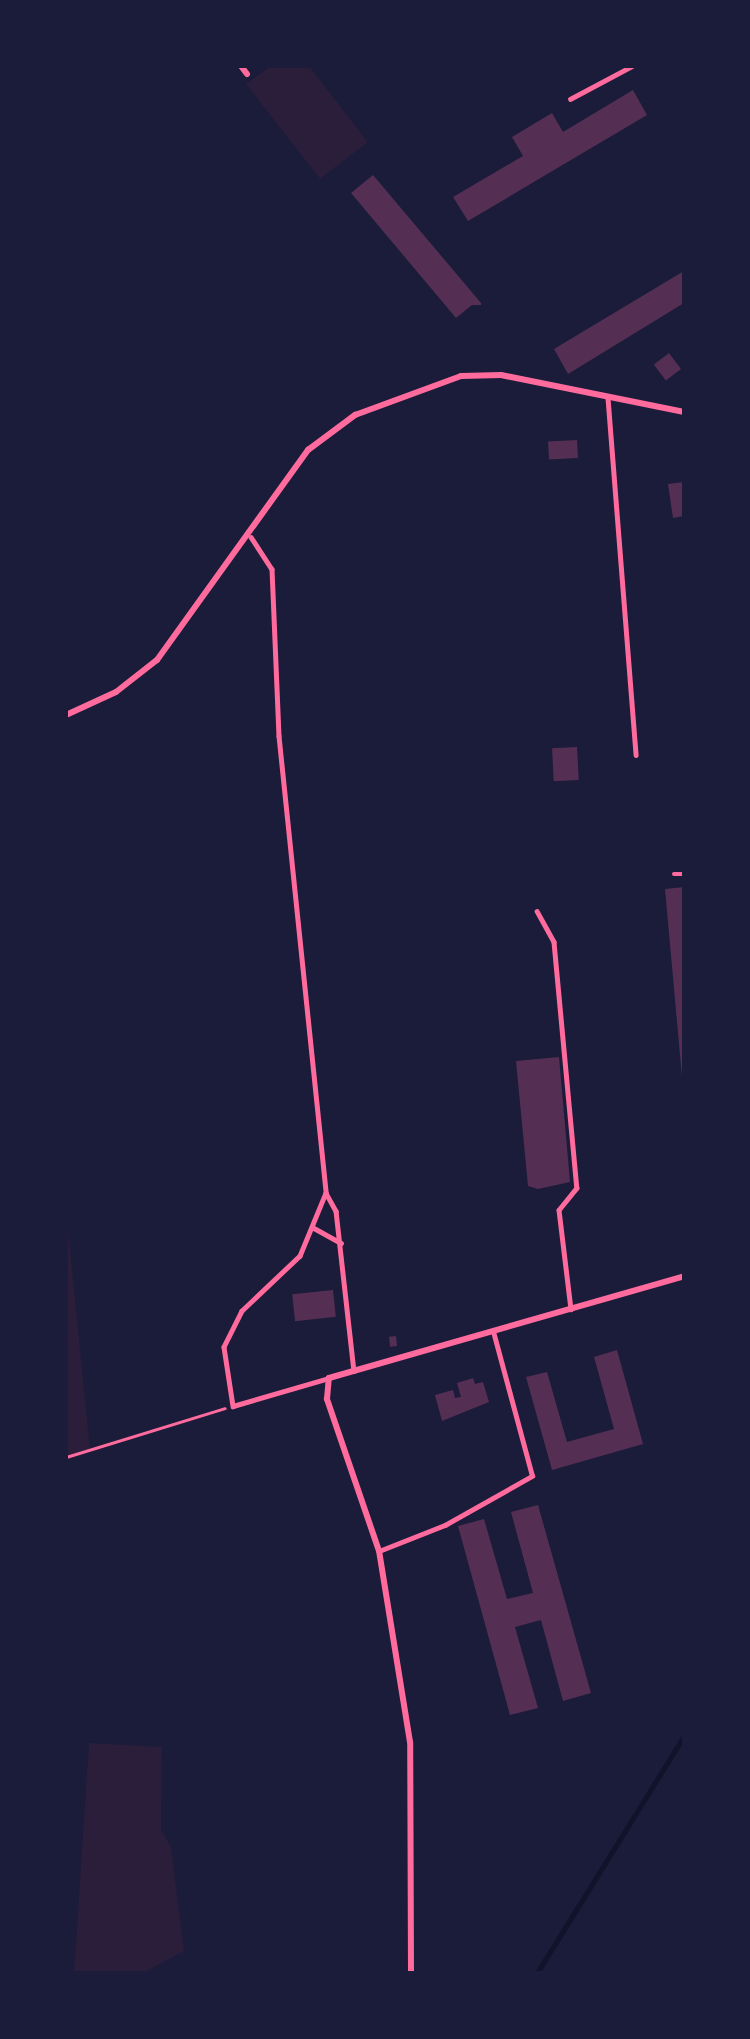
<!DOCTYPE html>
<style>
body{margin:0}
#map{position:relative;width:750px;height:2039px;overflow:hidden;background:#1b1b3a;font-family:Jost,sans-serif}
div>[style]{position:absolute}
.green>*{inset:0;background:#2a1e3b}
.stream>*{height:4.5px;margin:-2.25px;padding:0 2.25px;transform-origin:2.25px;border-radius:2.25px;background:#12122b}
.building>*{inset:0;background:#542f53;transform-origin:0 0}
.path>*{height:3px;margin:-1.5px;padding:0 1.5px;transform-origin:1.5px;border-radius:1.5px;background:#ff6b9d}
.service>*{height:4.5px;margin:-2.25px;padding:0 2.25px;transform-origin:2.25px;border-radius:2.25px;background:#ff6b9d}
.minor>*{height:6px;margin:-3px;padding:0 3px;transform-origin:3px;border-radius:3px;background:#ff6b9d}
span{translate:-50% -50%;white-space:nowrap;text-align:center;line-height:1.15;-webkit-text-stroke:6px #1b1b3a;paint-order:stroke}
.frame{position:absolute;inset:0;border:68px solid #1b1b3a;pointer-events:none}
</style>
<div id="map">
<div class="green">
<div style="clip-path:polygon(271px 66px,309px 66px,368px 142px,320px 179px,246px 84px)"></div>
<div style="clip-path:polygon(66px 1209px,90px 1449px,66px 1457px)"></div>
<div style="clip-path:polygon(89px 1743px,162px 1747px,161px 1829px,171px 1847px,184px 1951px,143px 1973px,74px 1973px)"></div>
</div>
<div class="stream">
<div style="left:537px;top:1973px;width:279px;rotate:-58.2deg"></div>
</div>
<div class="building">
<div style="clip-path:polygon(633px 90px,647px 115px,468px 221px,453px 197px,523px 156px,512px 137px,552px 113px,563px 132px)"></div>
<div style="clip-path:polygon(373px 175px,481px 303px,481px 305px,472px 305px,456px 318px,351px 193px)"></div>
<div style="clip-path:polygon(684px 271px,684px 303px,568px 374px,554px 349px)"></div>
<div style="left:669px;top:353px;width:20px;height:19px;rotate:53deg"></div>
<div style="left:577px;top:440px;width:18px;height:29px;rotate:87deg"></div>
<div style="clip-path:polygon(684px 482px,684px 516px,673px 518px,668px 484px)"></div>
<div style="left:577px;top:747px;width:33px;height:25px;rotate:87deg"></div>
<div style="clip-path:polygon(684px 887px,684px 1077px,682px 1077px,665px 889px)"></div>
<div style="clip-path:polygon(559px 1057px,570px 1182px,538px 1189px,528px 1186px,516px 1061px)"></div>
<div style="left:333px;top:1290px;width:27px;height:41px;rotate:84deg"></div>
<div style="left:396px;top:1336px;width:10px;height:7px;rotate:84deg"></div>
<div style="clip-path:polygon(617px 1350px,643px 1444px,552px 1470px,526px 1377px,547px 1372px,567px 1442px,614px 1429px,594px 1357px)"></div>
<div style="clip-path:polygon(473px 1378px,475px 1384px,483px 1382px,489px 1402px,442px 1421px,435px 1395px,453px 1390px,455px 1398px,461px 1397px,457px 1383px)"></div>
<div style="clip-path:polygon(538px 1505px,591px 1693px,563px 1701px,541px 1620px,515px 1627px,538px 1708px,510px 1715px,458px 1526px,484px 1519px,507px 1599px,533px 1593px,511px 1512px)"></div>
</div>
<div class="path">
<div style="left:66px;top:1457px;width:166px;rotate:-17.1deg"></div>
</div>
<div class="service">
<div style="left:570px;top:99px;width:70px;rotate:-28deg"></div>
<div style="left:608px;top:398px;width:358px;rotate:85.5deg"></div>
<div style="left:251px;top:537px;width:38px;rotate:57deg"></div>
<div style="left:272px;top:569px;width:167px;rotate:87.6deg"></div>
<div style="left:279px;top:736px;width:459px;rotate:84.1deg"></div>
<div style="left:326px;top:1193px;width:68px;rotate:112.4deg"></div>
<div style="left:300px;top:1256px;width:80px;rotate:136.5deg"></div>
<div style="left:242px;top:1311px;width:40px;rotate:116.6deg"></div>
<div style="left:224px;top:1347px;width:60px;rotate:81.3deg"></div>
<div style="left:233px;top:1406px;width:100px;rotate:-16.3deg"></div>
<div style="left:674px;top:874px;width:10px"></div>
<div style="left:537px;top:911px;width:35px;rotate:61deg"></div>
<div style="left:554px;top:942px;width:247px;rotate:84.7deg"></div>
<div style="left:577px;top:1188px;width:28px;rotate:129deg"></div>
<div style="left:559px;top:1210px;width:100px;rotate:83.1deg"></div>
<div style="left:326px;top:1193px;width:21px;rotate:61deg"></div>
<div style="left:336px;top:1211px;width:161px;rotate:83.6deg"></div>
<div style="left:314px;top:1228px;width:31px;rotate:29deg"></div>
<div style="left:379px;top:1551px;width:71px;rotate:-21.5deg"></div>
<div style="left:445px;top:1525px;width:100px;rotate:-29.4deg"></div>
<div style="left:532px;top:1476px;width:150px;rotate:-105.1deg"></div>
</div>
<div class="minor">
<div style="left:241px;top:66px;width:10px;rotate:53deg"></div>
<div style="left:66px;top:715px;width:55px;rotate:-24.7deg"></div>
<div style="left:116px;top:692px;width:52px;rotate:-38deg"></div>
<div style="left:157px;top:660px;width:259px;rotate:-54.3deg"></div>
<div style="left:308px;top:450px;width:59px;rotate:-36.7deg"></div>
<div style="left:355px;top:415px;width:113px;rotate:-20.2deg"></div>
<div style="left:461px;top:376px;width:40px;rotate:-1.4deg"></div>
<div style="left:501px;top:375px;width:187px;rotate:11.4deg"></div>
<div style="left:411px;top:1973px;width:231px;rotate:-90.2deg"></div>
<div style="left:410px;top:1742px;width:193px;rotate:-99.2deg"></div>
<div style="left:379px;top:1551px;width:161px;rotate:-108.9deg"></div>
<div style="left:327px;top:1399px;width:21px;rotate:-85deg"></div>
<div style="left:329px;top:1378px;width:369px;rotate:-16deg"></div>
</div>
<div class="frame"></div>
</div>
